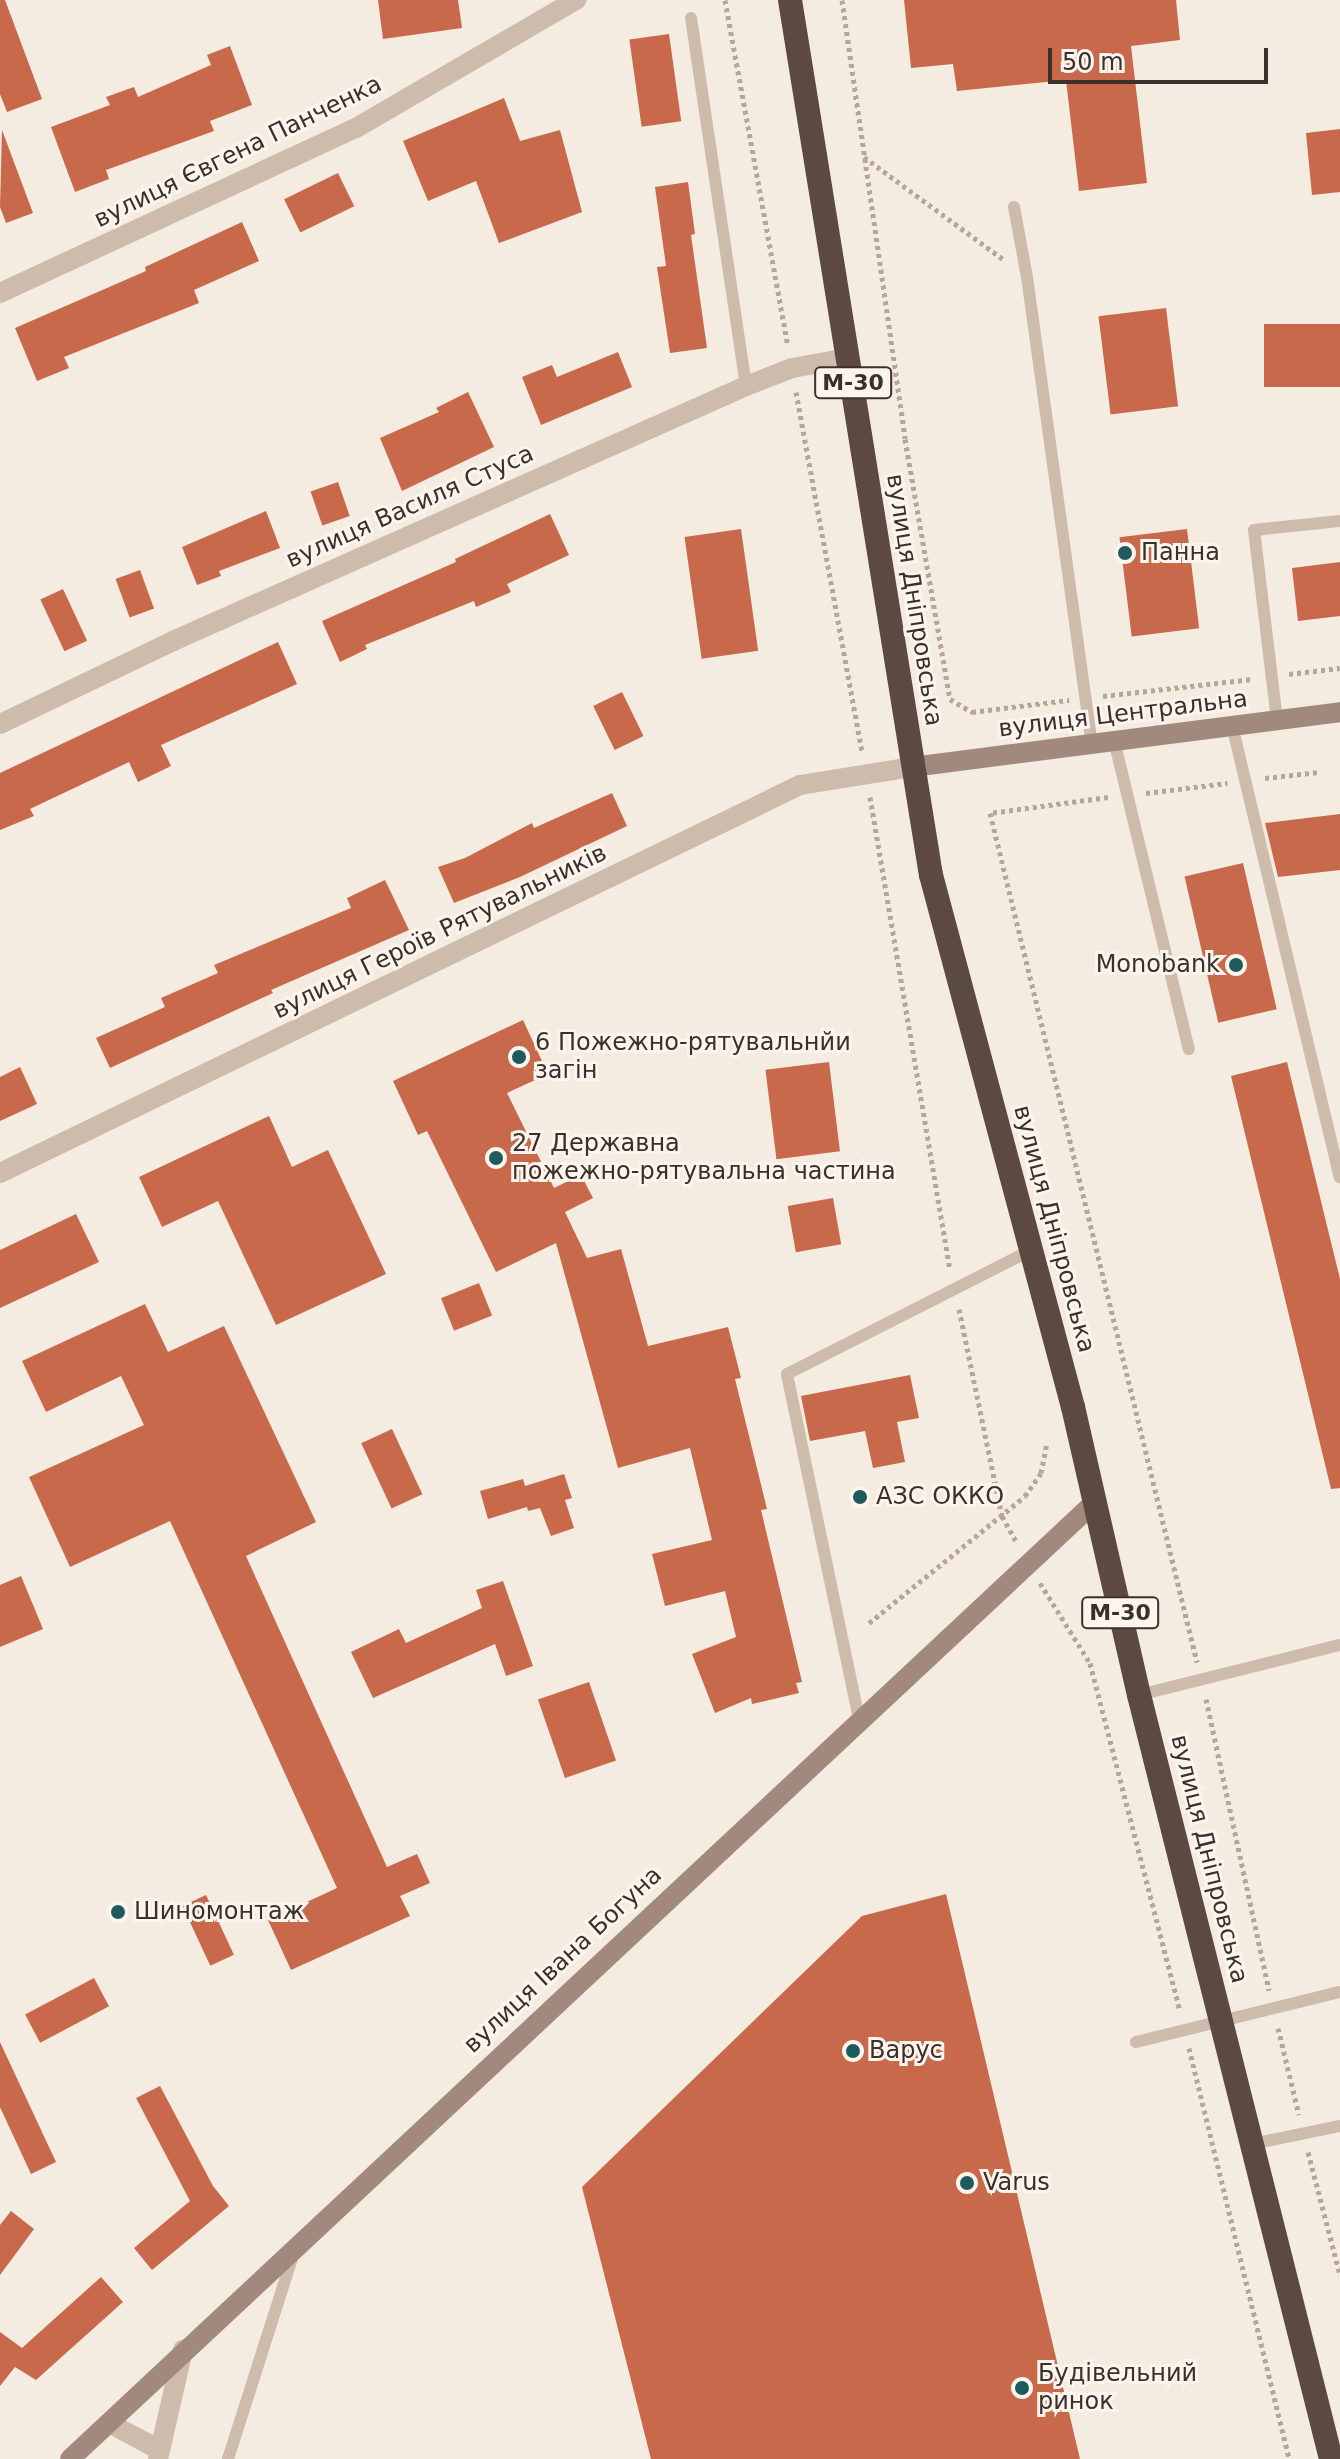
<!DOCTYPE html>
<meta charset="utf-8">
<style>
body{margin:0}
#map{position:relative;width:1340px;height:2459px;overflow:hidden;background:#f4ebe1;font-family:"DejaVu Sans",sans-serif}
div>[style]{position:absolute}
.building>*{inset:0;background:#c8694b;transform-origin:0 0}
.path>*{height:5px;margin-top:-2.5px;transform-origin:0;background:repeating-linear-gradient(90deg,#b9a596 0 4px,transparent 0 8px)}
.lane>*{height:12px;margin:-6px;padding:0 6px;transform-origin:6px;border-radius:6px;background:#cdbbac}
.street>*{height:20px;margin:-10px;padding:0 10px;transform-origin:10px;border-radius:10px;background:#cdbbac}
.secondary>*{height:20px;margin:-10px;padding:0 10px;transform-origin:10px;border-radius:10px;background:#a18a7d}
.highway>*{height:24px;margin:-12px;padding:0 12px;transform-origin:12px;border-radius:12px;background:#5c4a42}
.dots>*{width:22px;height:22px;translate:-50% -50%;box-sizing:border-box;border:4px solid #fbf5ee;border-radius:50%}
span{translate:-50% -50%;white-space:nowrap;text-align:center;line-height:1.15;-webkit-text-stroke:6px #fbf5ee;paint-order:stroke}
.shield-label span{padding:2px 6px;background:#fbf5ee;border:2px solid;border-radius:6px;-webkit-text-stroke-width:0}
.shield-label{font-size:22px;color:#3b302b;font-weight:700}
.street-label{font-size:24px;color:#3b302b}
.poi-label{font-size:24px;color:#3b302b}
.left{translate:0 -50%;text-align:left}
.right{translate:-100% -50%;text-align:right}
.scale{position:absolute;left:1048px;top:48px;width:220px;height:36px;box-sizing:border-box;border:4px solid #3b302b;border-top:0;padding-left:10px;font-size:24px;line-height:28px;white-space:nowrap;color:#3b302b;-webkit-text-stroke:6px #fbf5ee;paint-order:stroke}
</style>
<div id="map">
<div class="building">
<div style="clip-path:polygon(0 0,5px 0,42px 99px,7px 112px,0 94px)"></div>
<div style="clip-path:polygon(378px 0,458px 0,462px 28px,383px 39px)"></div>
<div style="clip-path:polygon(904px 0,1176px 0,1180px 40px,1131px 46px,1147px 183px,1079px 191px,1066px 80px,957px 91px,953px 64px,911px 68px)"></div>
<div style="left:669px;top:34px;width:88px;height:40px;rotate:82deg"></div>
<div style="clip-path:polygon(230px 46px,252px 105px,210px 121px,214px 131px,106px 170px,109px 179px,75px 192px,51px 127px,110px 105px,106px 97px,134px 87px,138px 97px,211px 65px,207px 55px)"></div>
<div style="clip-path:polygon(504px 98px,520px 141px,560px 130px,582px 212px,499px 243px,476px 181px,428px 201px,403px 141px)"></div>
<div style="clip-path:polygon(1340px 129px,1340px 192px,1312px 195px,1306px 133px)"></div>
<div style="clip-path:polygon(2px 130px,33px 213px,6px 223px,0 207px)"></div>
<div style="left:338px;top:173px;width:37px;height:60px;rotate:64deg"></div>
<div style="clip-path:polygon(688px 182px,695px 234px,691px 235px,707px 348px,670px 353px,657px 267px,666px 266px,655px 187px)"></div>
<div style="clip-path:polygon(242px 222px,259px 261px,194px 290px,199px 303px,64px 357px,69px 368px,37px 381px,15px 328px,146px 271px,145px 267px)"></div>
<div style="left:1166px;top:308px;width:99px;height:68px;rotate:83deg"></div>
<div style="left:1340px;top:324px;width:63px;height:76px;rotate:90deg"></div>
<div style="clip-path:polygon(618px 352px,632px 387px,541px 425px,522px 377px,552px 365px,557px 377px)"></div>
<div style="clip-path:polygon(468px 392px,494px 447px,402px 491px,380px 438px,439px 412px,436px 408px)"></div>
<div style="left:338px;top:482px;width:36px;height:29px;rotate:71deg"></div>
<div style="clip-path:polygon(266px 511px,280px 548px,219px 571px,221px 576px,197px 585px,182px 547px)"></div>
<div style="clip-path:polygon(550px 514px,569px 555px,507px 584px,511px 592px,476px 607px,474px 601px,365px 645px,367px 649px,340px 662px,322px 621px,456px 562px,455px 559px)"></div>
<div style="left:741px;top:529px;width:123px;height:57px;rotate:82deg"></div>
<div style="left:1187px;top:529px;width:100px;height:68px;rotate:83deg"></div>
<div style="clip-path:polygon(1340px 562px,1340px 616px,1298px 621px,1292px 568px)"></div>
<div style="left:140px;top:570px;width:41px;height:26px;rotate:70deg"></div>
<div style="left:63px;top:589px;width:57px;height:25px;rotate:65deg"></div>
<div style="clip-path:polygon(278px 642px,297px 684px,161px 745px,171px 766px,138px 782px,129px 762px,30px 809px,34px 816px,0 830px,0 773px)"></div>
<div style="left:622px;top:692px;width:49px;height:32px;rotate:64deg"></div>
<div style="clip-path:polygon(612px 793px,627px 826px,520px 877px,454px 903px,438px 867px,465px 858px,532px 823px,534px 828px)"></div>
<div style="clip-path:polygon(1340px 814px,1340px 870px,1278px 877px,1265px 823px)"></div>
<div style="left:1243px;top:863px;width:150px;height:60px;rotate:77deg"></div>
<div style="clip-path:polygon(385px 880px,409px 930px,271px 990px,273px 993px,110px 1068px,96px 1038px,165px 1007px,161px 998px,218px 973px,214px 965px,351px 908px,347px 898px)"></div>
<div style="clip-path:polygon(523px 1020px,548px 1074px,507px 1093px,554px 1188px,581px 1175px,593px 1198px,565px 1212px,587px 1258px,621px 1249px,648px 1346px,728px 1327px,741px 1378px,735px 1379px,767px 1509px,761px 1510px,802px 1682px,796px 1683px,799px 1693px,752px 1704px,751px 1698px,715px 1713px,692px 1654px,736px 1637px,725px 1591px,665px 1606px,652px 1554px,712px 1540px,690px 1448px,618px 1468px,556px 1243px,496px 1272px,427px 1131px,418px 1135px,393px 1081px)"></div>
<div style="left:829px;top:1062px;width:90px;height:64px;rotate:83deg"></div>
<div style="clip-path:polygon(1287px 1062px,1340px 1279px,1340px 1488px,1331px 1489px,1231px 1076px)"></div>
<div style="clip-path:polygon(20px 1067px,37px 1104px,0 1121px,0 1077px)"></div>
<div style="clip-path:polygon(269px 1116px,292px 1167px,328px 1150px,386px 1274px,276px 1325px,218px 1201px,162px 1227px,139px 1177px)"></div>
<div style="left:833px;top:1198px;width:47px;height:46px;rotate:80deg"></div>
<div style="clip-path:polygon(76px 1214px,99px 1262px,0 1308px,0 1250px)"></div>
<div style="left:479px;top:1283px;width:35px;height:41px;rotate:68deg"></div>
<div style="clip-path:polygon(145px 1304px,168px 1352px,224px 1326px,316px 1522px,246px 1556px,387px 1867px,417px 1854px,430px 1883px,400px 1896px,410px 1916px,291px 1970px,268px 1920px,337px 1888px,170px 1521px,70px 1567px,29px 1477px,144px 1425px,121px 1376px,46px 1412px,22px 1361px)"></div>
<div style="clip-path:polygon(910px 1375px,919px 1418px,897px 1422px,905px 1462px,873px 1468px,865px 1431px,810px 1441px,801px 1396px)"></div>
<div style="left:392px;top:1429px;width:72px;height:34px;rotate:65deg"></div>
<div style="clip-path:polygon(564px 1474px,572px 1498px,565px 1500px,574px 1528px,551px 1536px,540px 1508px,528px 1511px,527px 1507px,488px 1519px,480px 1491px,523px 1479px,525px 1486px)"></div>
<div style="clip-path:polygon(21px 1576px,43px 1629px,0 1647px,0 1585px)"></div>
<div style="clip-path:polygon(503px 1581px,533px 1666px,506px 1676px,495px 1644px,373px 1698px,351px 1652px,399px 1629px,406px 1643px,482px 1608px,476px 1590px)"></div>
<div style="left:589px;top:1682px;width:83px;height:54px;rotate:71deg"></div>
<div style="clip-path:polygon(946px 1894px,1080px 2459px,651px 2459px,582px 2187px,862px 1916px)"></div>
<div style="left:206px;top:1895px;width:66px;height:26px;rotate:65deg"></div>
<div style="left:94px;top:1978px;width:32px;height:78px;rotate:62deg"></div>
<div style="clip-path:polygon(0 2042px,56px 2162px,31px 2174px,0 2107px)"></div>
<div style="clip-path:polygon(160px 2086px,213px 2186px,229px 2206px,152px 2270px,134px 2248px,190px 2201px,136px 2098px)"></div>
<div style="clip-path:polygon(11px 2211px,34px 2229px,0 2275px,0 2225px)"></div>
<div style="clip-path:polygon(101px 2277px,123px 2302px,36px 2380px,15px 2367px,0 2386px,0 2332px,22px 2348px)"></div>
</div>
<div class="path">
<div style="left:725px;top:0;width:352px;rotate:79.7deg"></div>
<div style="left:842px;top:0;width:443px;rotate:81.8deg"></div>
<div style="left:905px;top:439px;width:264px;rotate:80.2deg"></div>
<div style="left:950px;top:699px;width:26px;rotate:31deg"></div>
<div style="left:972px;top:712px;width:98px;rotate:-7.1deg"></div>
<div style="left:864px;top:157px;width:174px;rotate:36.3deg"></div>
<div style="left:796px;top:392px;width:366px;rotate:79.6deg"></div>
<div style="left:1289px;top:674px;width:51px;rotate:-6.7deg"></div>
<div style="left:1103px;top:696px;width:150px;rotate:-6.5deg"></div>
<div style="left:1265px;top:778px;width:54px;rotate:-6.3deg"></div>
<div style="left:1146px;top:793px;width:82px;rotate:-7deg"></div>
<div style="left:870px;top:797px;width:478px;rotate:80.4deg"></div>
<div style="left:1108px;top:797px;width:119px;rotate:172.3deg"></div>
<div style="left:990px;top:813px;width:874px;rotate:76.3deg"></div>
<div style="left:959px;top:1309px;width:211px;rotate:78.3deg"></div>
<div style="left:1002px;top:1516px;width:31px;rotate:61deg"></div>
<div style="left:1040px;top:1583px;width:94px;rotate:58deg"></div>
<div style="left:1090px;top:1663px;width:359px;rotate:75.5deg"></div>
<div style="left:869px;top:1623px;width:201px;rotate:-39.1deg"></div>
<div style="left:1025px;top:1496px;width:28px;rotate:-55deg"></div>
<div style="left:1041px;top:1473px;width:31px;rotate:-79deg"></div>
<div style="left:1206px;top:1699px;width:298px;rotate:77.8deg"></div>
<div style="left:1278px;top:2028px;width:89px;rotate:76.4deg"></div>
<div style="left:1189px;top:2048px;width:423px;rotate:76.3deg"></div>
<div style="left:1308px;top:2152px;width:127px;rotate:75.4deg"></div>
</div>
<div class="lane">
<div style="left:691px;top:18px;width:372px;rotate:81.5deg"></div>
<div style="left:1014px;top:207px;width:71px;rotate:79.5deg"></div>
<div style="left:1027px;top:277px;width:472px;rotate:82.1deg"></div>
<div style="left:1277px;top:720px;width:191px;rotate:-96.9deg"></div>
<div style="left:1254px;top:530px;width:86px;rotate:-6deg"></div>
<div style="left:1232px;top:725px;width:465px;rotate:76.6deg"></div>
<div style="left:1114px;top:740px;width:318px;rotate:76.4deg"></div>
<div style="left:1139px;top:1695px;width:207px;rotate:-14deg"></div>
<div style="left:859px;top:1719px;width:352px;rotate:-101.8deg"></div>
<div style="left:787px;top:1374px;width:274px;rotate:-26.9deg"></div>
<div style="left:1136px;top:2042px;width:210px;rotate:-13.8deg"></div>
<div style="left:1252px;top:2144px;width:90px;rotate:-11.6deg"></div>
<div style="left:228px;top:2459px;width:214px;rotate:-72.3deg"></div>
</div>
<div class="street">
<div style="left:0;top:293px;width:392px;rotate:-24.9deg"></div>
<div style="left:356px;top:128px;width:255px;rotate:-30.2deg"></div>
<div style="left:0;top:724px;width:192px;rotate:-25.6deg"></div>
<div style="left:173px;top:641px;width:627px;rotate:-23.99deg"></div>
<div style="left:746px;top:386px;width:49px;rotate:-21.4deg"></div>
<div style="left:792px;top:368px;width:58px;rotate:-10deg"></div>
<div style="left:0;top:1173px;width:889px;rotate:-25.87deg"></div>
<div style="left:800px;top:785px;width:113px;rotate:-9.1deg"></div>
<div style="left:109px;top:2423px;width:55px;rotate:28deg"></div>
<div style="left:158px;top:2459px;width:112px;rotate:-77.1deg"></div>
</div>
<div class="secondary">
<div style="left:912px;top:767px;width:432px;rotate:-7.3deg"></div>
<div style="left:70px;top:2459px;width:1402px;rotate:-43.04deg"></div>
</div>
<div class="highway">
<div style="left:790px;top:0;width:886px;rotate:80.85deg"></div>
<div style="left:931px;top:875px;width:551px;rotate:75.06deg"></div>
<div style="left:1073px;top:1407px;width:295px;rotate:77.1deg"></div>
<div style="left:1139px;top:1695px;width:788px;rotate:75.89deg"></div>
</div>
<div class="dots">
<div style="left:1125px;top:553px;background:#1f5a5e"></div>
<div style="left:1236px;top:965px;background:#1f5a5e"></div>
<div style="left:519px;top:1057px;background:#1f5a5e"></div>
<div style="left:496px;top:1158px;background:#1f5a5e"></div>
<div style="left:860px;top:1497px;background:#1f5a5e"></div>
<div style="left:118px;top:1912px;background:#1f5a5e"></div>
<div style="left:853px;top:2051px;background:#1f5a5e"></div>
<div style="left:967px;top:2183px;background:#1f5a5e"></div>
<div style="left:1022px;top:2388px;background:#1f5a5e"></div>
</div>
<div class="shield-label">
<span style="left:853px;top:383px">М-30</span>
<span style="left:1120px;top:1613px">М-30</span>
</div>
<div class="street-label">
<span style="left:238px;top:152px;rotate:-26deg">вулиця Євгена Панченка</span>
<span style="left:410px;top:507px;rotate:-24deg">вулиця Василя Стуса</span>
<span style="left:914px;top:600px;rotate:81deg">вулиця Дніпровська</span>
<span style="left:1123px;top:714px;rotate:-7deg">вулиця Центральна</span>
<span style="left:440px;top:932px;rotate:-26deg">вулиця Героїв Рятувальників</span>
<span style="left:1054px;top:1229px;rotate:75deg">вулиця Дніпровська</span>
<span style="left:1209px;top:1859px;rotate:76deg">вулиця Дніпровська</span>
<span style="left:563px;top:1960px;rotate:-43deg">вулиця Івана Богуна</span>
</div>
<div class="poi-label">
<span class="left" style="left:1141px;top:553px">Панна</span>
<span class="right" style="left:1220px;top:965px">Monobank</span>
<span class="left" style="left:535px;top:1057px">6 Пожежно-рятувальнйи<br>загін</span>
<span class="left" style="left:512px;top:1158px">27 Державна<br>пожежно-рятувальна частина</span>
<span class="left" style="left:876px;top:1497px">АЗС ОККО</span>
<span class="left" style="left:134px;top:1912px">Шиномонтаж</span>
<span class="left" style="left:869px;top:2051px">Варус</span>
<span class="left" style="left:983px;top:2183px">Varus</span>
<span class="left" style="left:1038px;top:2388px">Будівельний<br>ринок</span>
</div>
<div class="scale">50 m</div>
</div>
